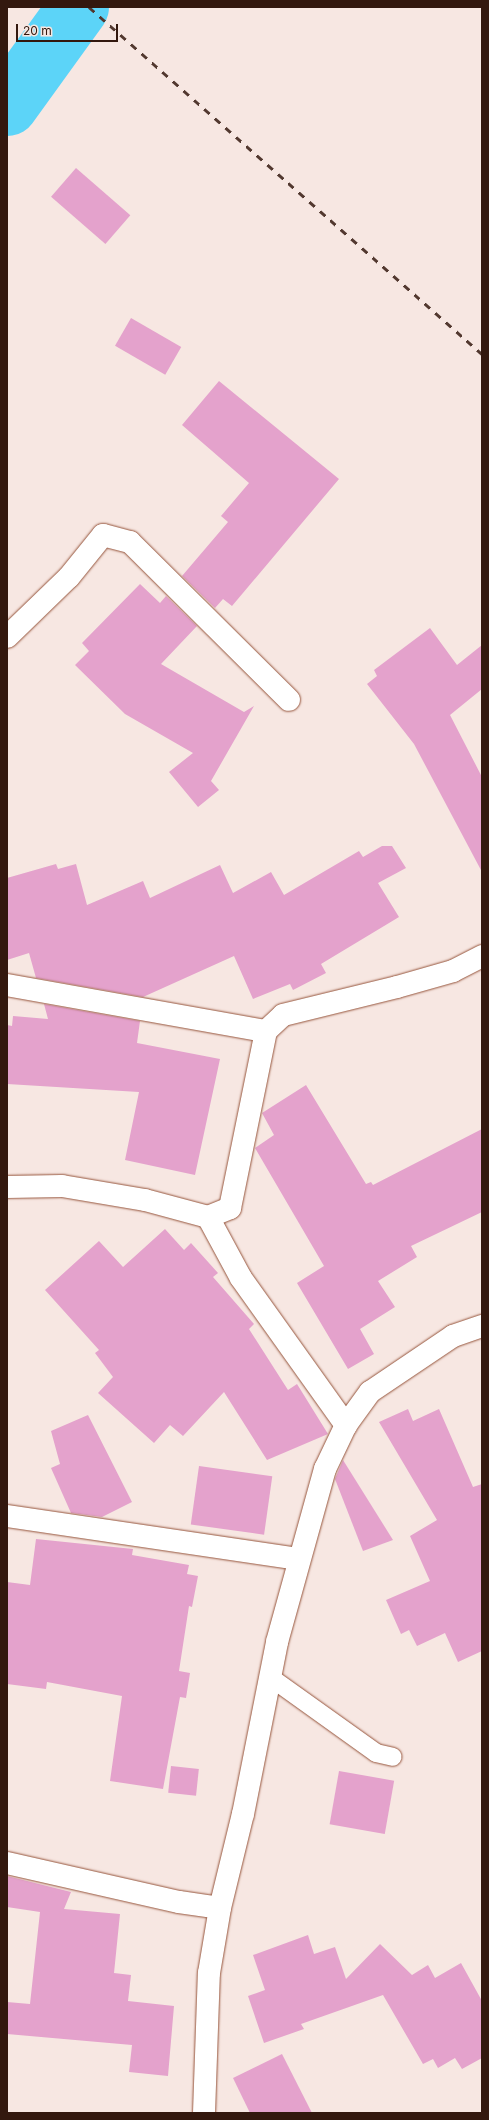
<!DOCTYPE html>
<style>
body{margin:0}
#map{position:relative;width:489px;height:2120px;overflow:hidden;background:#f7e7e2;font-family:Inter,sans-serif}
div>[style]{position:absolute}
.river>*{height:61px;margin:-30.5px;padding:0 30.5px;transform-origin:30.5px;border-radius:30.5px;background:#5cd4f8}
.building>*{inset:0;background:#e4a2cc;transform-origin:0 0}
.roads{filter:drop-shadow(0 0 1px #96553c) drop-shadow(0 0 1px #96553c)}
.service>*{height:18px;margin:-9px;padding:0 9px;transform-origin:9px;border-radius:9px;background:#fff}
.minor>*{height:22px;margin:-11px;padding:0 11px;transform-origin:11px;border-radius:11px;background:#fff}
.rail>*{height:3px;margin-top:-1.5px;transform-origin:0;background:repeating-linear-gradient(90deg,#52382f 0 7px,transparent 0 14px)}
span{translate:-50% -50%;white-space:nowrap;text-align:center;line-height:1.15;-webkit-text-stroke:3px #f7e7e2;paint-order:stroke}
.frame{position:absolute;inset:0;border:8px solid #33180e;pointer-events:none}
.scale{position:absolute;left:16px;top:24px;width:102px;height:18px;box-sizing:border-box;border:2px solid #33180e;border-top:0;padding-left:5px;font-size:12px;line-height:14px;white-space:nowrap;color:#33180e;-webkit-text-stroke:3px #f7e7e2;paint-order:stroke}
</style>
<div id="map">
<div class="river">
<div style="left:7px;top:105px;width:121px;rotate:-54.1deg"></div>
</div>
<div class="building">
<div style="left:76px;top:168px;width:72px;height:38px;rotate:41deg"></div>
<div style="left:131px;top:318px;width:58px;height:32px;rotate:30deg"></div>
<div style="clip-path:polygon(219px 381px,339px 479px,232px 606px,223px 599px,215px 608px,182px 576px,228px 522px,221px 516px,249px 483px,182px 425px)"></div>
<div style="clip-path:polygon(140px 584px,160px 603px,166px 596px,197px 626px,161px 664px,244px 712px,254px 706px,211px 781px,219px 790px,198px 807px,169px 772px,193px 753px,125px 714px,75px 665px,89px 651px,82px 643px)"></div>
<div style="clip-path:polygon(430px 628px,457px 665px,482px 645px,482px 689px,450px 715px,482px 777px,482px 872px,414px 744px,367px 684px,377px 676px,374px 670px)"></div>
<div style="clip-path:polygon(382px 846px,392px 846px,406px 868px,378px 883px,399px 917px,321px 964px,326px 973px,293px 990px,290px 984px,253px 999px,234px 956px,143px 997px,36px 978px,29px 953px,7px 960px,7px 878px,56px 864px,58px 869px,76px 864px,87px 905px,143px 881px,150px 898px,220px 865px,233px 893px,271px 872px,284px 895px,359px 851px,363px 857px)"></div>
<div style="clip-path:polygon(44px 1004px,140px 1021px,137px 1043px,220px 1059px,195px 1175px,125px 1160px,139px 1092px,7px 1084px,7px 1025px,12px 1026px,13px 1016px,48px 1019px)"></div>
<div style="clip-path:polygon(306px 1085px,366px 1184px,371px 1182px,373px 1185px,482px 1129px,482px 1212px,411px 1246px,417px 1257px,378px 1281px,395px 1307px,360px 1329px,374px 1354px,348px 1369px,297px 1283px,324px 1266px,255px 1148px,274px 1135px,262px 1113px)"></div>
<div style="clip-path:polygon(165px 1229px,184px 1250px,191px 1243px,218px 1273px,213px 1277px,254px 1324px,249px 1329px,288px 1390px,297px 1384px,328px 1434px,267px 1460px,224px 1392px,183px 1436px,170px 1425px,154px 1443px,98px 1393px,113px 1377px,95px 1353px,99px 1350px,45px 1290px,99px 1241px,123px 1267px)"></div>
<div style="clip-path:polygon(408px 1409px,413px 1421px,439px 1409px,473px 1487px,482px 1484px,482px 1651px,458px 1662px,445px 1633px,417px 1646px,409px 1630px,401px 1634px,386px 1600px,430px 1581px,410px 1536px,437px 1520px,379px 1422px)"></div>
<div style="clip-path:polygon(88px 1415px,132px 1502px,102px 1517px,71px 1513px,51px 1468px,60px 1464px,51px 1431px)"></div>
<div style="clip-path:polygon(343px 1460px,393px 1540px,363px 1551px,335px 1479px)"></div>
<div style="left:199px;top:1466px;width:74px;height:59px;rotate:8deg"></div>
<div style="clip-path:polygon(36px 1539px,133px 1549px,132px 1555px,189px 1565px,187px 1574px,198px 1576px,192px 1607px,189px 1606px,179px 1671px,190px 1673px,186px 1698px,180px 1697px,163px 1789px,110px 1781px,122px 1696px,47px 1682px,46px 1689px,7px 1684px,7px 1582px,30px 1585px)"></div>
<div style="left:171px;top:1766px;width:28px;height:27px;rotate:6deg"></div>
<div style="left:339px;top:1771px;width:56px;height:54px;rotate:10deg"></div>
<div style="clip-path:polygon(7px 1876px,71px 1892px,64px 1909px,120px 1914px,114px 1973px,131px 1975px,128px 2001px,174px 2006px,168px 2076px,129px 2072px,132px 2045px,7px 2034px,7px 2002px,30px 2004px,40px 1912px,7px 1907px)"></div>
<div style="clip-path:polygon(308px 1935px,314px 1954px,335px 1947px,346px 1979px,380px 1944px,412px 1975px,428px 1965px,435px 1978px,461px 1963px,482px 2001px,482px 2058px,462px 2069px,455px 2058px,438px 2068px,433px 2059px,423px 2064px,383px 1995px,301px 2024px,304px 2029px,264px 2043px,248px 1996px,265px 1990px,253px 1955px)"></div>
<div style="clip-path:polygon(282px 2054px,312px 2113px,250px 2113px,233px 2078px)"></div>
</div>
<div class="roads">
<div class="service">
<div style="left:270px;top:1677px;width:130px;rotate:35.6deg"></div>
<div style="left:376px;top:1753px;width:17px;rotate:13deg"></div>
</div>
<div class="minor">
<div style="left:7px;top:637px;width:86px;rotate:-44.1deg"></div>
<div style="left:69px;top:577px;width:54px;rotate:-51deg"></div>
<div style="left:103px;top:535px;width:28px;rotate:15deg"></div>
<div style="left:130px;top:542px;width:224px;rotate:44.8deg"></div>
<div style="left:7px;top:985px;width:263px;rotate:10.1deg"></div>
<div style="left:7px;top:1187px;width:55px;rotate:-1deg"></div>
<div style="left:62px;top:1186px;width:84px;rotate:9.6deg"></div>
<div style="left:145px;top:1200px;width:65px;rotate:15.1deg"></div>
<div style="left:208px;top:1217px;width:24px;rotate:-22deg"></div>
<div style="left:230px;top:1208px;width:181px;rotate:-78.5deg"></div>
<div style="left:266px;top:1031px;width:23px;rotate:-43deg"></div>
<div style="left:283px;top:1015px;width:117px;rotate:-13.8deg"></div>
<div style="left:397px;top:987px;width:58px;rotate:-15.9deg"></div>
<div style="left:453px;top:971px;width:33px;rotate:-27deg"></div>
<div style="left:208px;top:1217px;width:69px;rotate:61.6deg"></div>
<div style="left:241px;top:1278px;width:181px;rotate:54.5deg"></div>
<div style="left:7px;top:1516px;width:293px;rotate:8.4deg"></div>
<div style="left:7px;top:1863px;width:176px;rotate:12.8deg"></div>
<div style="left:179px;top:1902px;width:41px;rotate:8.3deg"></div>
<div style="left:204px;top:2113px;width:140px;rotate:-88deg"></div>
<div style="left:209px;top:1973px;width:66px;rotate:-80.4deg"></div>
<div style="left:220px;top:1908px;width:97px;rotate:-76.3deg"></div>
<div style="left:243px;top:1814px;width:175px;rotate:-78.8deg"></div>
<div style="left:277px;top:1642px;width:180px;rotate:-74.5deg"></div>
<div style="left:325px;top:1469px;width:49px;rotate:-64.5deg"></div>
<div style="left:346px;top:1425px;width:41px;rotate:-54deg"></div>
<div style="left:370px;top:1392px;width:100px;rotate:-34deg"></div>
<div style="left:453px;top:1336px;width:31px;rotate:-19deg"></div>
</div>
</div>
<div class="rail">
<div style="left:89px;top:7px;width:524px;rotate:41.44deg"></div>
</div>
<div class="frame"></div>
<div class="scale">20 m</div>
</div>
